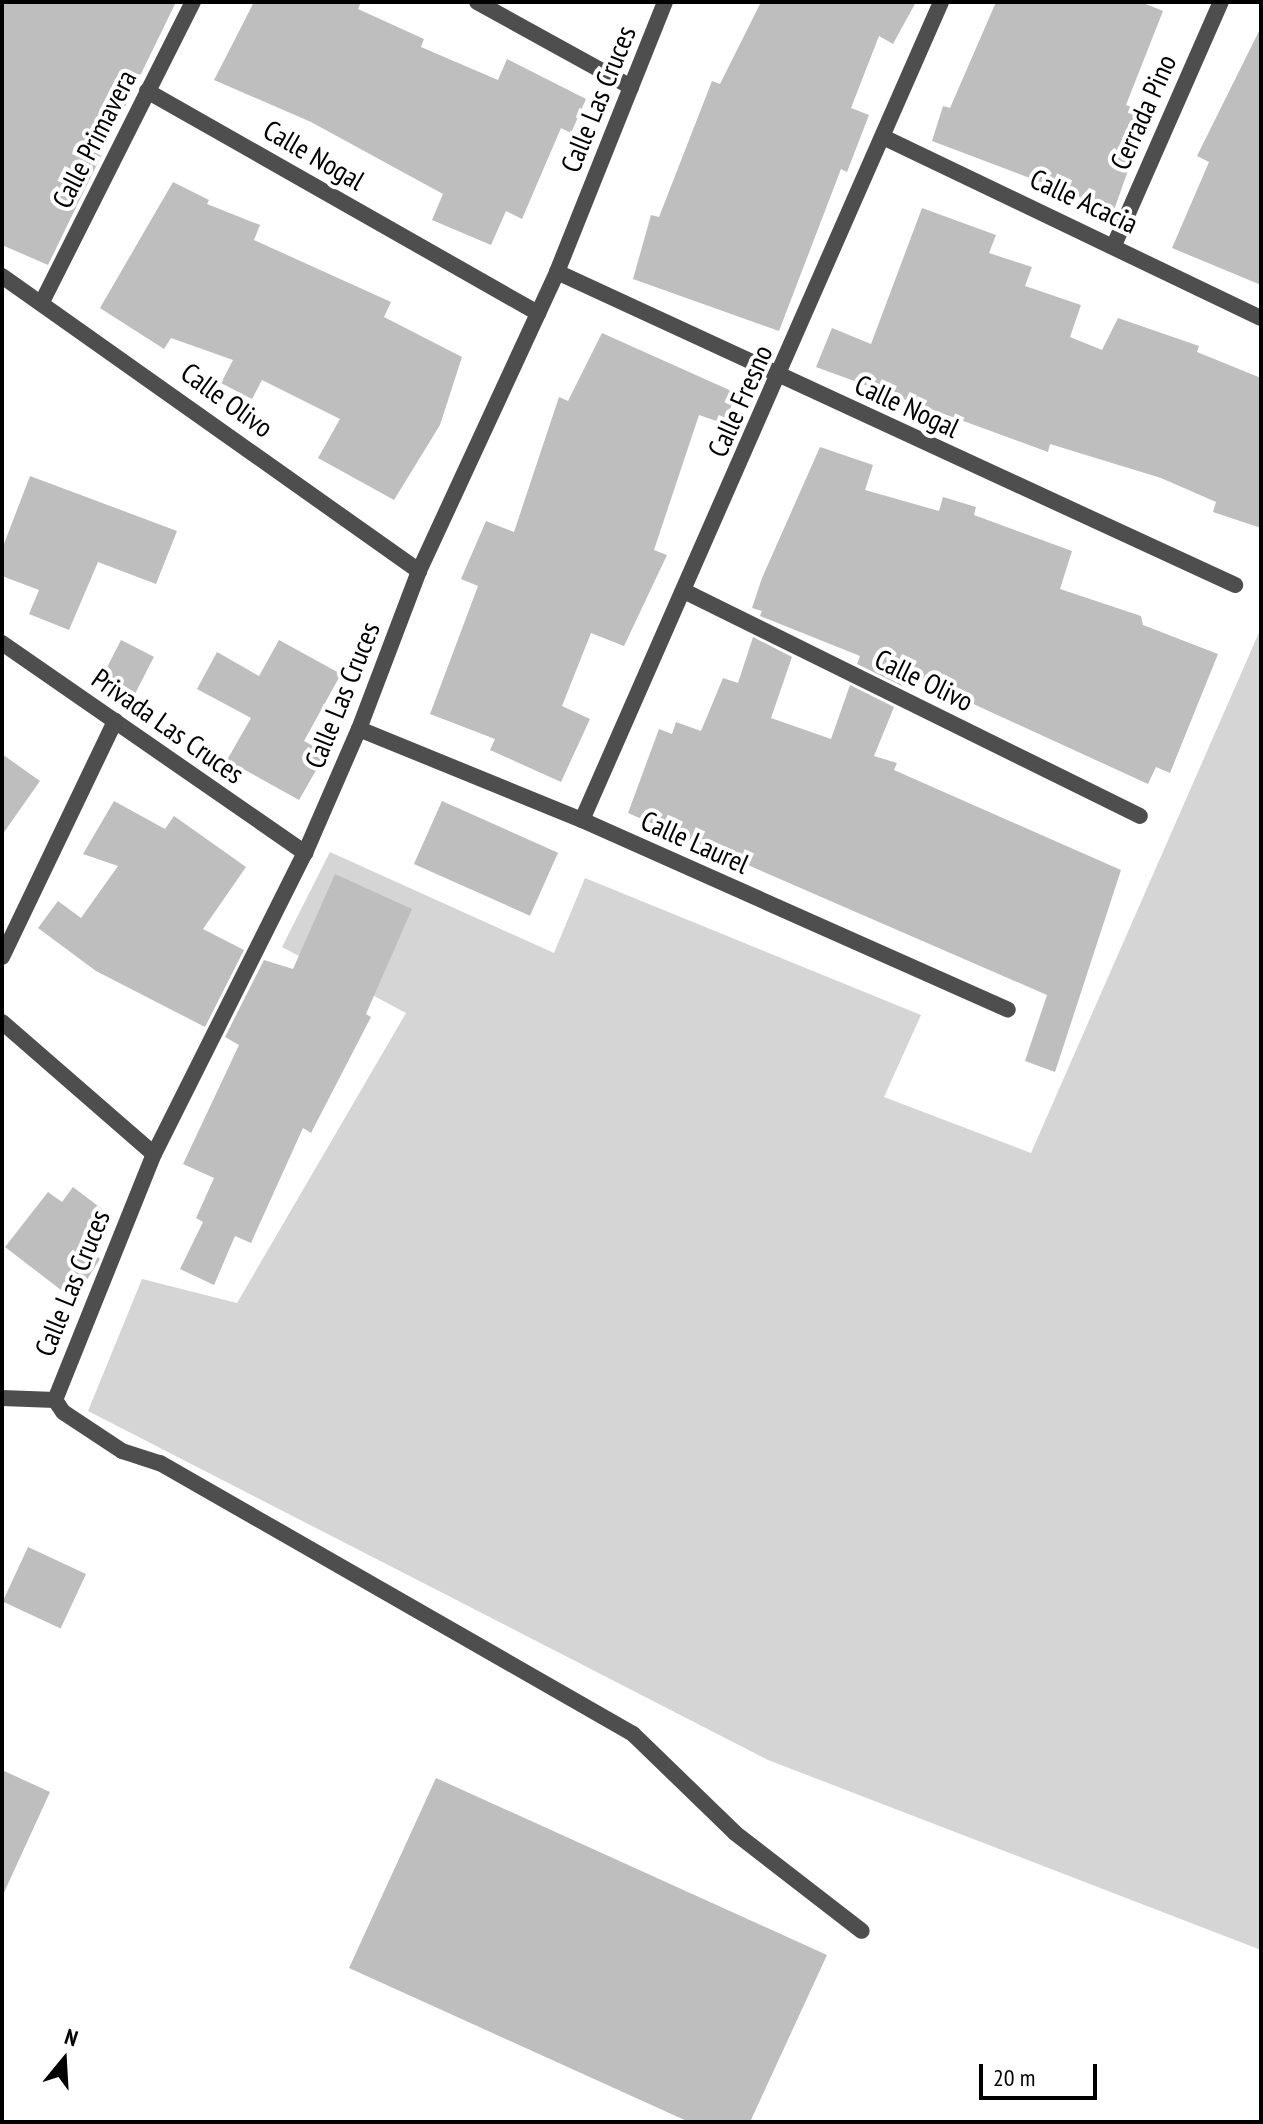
<!DOCTYPE html>
<style>
body{margin:0}
#map{position:relative;width:1263px;height:2124px;overflow:hidden;background:#fff;font-family:"PT Sans Narrow",sans-serif}
div>[style]{position:absolute}
.green>*{inset:0;background:#d5d5d5}
.building>*{inset:0;background:#bebebe;transform-origin:0 0}
.service>*{height:16px;margin:-8px;padding:0 8px;transform-origin:8px;border-radius:8px;background:#4e4e4e}
.minor>*{height:16px;margin:-8px;padding:0 8px;transform-origin:8px;border-radius:8px;background:#4e4e4e}
span{translate:-50% -50%;white-space:nowrap;text-align:center;line-height:1.15;-webkit-text-stroke:8px #fff;paint-order:stroke}
.street-label{font-size:28px;color:#000}
.frame{position:absolute;inset:0;border:4px solid #000;pointer-events:none}
.north{position:absolute;left:24px;top:2020px;width:80px;height:80px;-webkit-text-stroke:6px #fff;paint-order:stroke;rotate:18deg;font-size:22px;font-weight:700;line-height:32px;text-align:center;color:#000}
.north::after{content:'';display:block;margin:auto;width:28px;height:36px;background:#000;clip-path:polygon(50% 0,100% 100%,50% 72%,0 100%)}
.scale{position:absolute;left:979px;top:2064px;width:118px;height:36px;box-sizing:border-box;border:4px solid #000;border-top:0;padding-left:10px;font-size:24px;line-height:28px;white-space:nowrap;color:#000;-webkit-text-stroke:6px #fff;paint-order:stroke}
</style>
<div id="map">
<div class="green">
<div style="clip-path:polygon(1261px 628px,1261px 1950px,768px 1760px,88px 1411px,142px 1279px,237px 1303px,406px 1013px,282px 947px,330px 852px,554px 953px,585px 878px,921px 1015px,884px 1097px,1031px 1153px)"></div>
</div>
<div class="building">
<div style="clip-path:polygon(2px 2px,176px 2px,48px 265px,2px 245px)"></div>
<div style="clip-path:polygon(254px 2px,361px 2px,358px 9px,424px 39px,421px 47px,498px 80px,507px 59px,586px 99px,571px 133px,561px 128px,522px 219px,506px 211px,491px 245px,432px 220px,443px 194px,311px 122px,214px 80px)"></div>
<div style="clip-path:polygon(761px 2px,916px 2px,893px 44px,879px 36px,851px 108px,869px 115px,847px 172px,841px 169px,779px 331px,633px 279px,651px 215px,659px 217px,712px 81px,720px 84px)"></div>
<div style="clip-path:polygon(996px 2px,1141px 2px,1163px 11px,1126px 105px,1139px 110px,1126px 144px,1136px 148px,1114px 210px,932px 141px,943px 106px,950px 108px)"></div>
<div style="clip-path:polygon(1261px 27px,1261px 285px,1172px 248px,1209px 162px,1197px 156px)"></div>
<div style="clip-path:polygon(173px 182px,209px 200px,207px 204px,260px 225px,254px 240px,391px 302px,384px 317px,462px 357px,440px 425px,394px 500px,318px 458px,340px 419px,262px 380px,252px 399px,221px 383px,233px 360px,171px 338px,164px 349px,100px 308px)"></div>
<div style="clip-path:polygon(922px 208px,996px 235px,989px 253px,1032px 267px,1025px 286px,1081px 305px,1070px 337px,1102px 350px,1118px 318px,1199px 346px,1197px 352px,1261px 378px,1261px 528px,1213px 512px,1216px 502px,1161px 478px,1050px 444px,1048px 452px,816px 367px,832px 328px,871px 344px)"></div>
<div style="clip-path:polygon(602px 333px,736px 393px,725px 424px,699px 415px,654px 550px,667px 555px,624px 646px,591px 633px,562px 706px,590px 719px,561px 782px,490px 750px,495px 739px,430px 714px,478px 586px,461px 579px,486px 521px,514px 532px,559px 397px,568px 401px)"></div>
<div style="clip-path:polygon(820px 447px,873px 465px,865px 490px,939px 511px,943px 497px,976px 507px,974px 515px,1072px 551px,1060px 589px,1141px 616px,1143px 625px,1218px 654px,1170px 773px,1156px 767px,1148px 784px,921px 680px,906px 675px,902px 686px,857px 664px,860px 656px,760px 616px,762px 611px,752px 608px,762px 578px)"></div>
<div style="clip-path:polygon(30px 476px,177px 531px,156px 584px,98px 562px,69px 630px,29px 614px,39px 590px,2px 576px,2px 549px)"></div>
<div style="clip-path:polygon(753px 637px,792px 657px,771px 718px,831px 739px,850px 685px,894px 707px,874px 756px,897px 763px,894px 770px,1121px 870px,1055px 1072px,1025px 1061px,1047px 995px,628px 813px,659px 729px,672px 734px,676px 722px,701px 731px,723px 678px,738px 683px)"></div>
<div style="left:121px;top:640px;width:37px;height:41px;rotate:27deg"></div>
<div style="clip-path:polygon(279px 640px,341px 674px,304px 741px,326px 753px,299px 800px,227px 760px,251px 718px,197px 689px,217px 652px,259px 676px)"></div>
<div style="clip-path:polygon(2px 754px,40px 781px,2px 835px)"></div>
<div style="clip-path:polygon(114px 801px,165px 829px,174px 816px,246px 867px,203px 929px,244px 950px,205px 1027px,96px 971px,38px 928px,58px 901px,81px 918px,118px 866px,83px 854px)"></div>
<div style="left:442px;top:801px;width:127px;height:69px;rotate:24deg"></div>
<div style="clip-path:polygon(335px 874px,412px 909px,366px 1014px,371px 1017px,311px 1133px,303px 1128px,251px 1243px,235px 1236px,214px 1285px,180px 1269px,203px 1222px,196px 1218px,214px 1178px,183px 1164px,239px 1045px,225px 1037px,264px 960px,293px 969px)"></div>
<div style="clip-path:polygon(73px 1187px,102px 1209px,91px 1223px,100px 1230px,86px 1248px,100px 1259px,74px 1300px,5px 1247px,48px 1192px,62px 1202px)"></div>
<div style="left:28px;top:1547px;width:64px;height:60px;rotate:25deg"></div>
<div style="clip-path:polygon(2px 1770px,50px 1792px,2px 1897px)"></div>
<div style="clip-path:polygon(436px 1778px,827px 1955px,750px 2122px,689px 2122px,349px 1968px)"></div>
</div>
<div class="service">
<div style="left:2px;top:1398px;width:53px;rotate:2.2deg"></div>
<div style="left:55px;top:1400px;width:14px;rotate:56deg"></div>
<div style="left:63px;top:1412px;width:71px;rotate:33.5deg"></div>
<div style="left:122px;top:1451px;width:40px;rotate:18deg"></div>
<div style="left:160px;top:1463px;width:545px;rotate:29.81deg"></div>
<div style="left:633px;top:1734px;width:142px;rotate:44.1deg"></div>
<div style="left:735px;top:1833px;width:160px;rotate:37.7deg"></div>
</div>
<div class="minor">
<div style="left:477px;top:2px;width:176px;rotate:28.9deg"></div>
<div style="left:147px;top:91px;width:450px;rotate:29.6deg"></div>
<div style="left:883px;top:137px;width:419px;rotate:25.6deg"></div>
<div style="left:1115px;top:243px;width:263px;rotate:-66.3deg"></div>
<div style="left:557px;top:272px;width:747px;rotate:24.78deg"></div>
<div style="left:2px;top:276px;width:511px;rotate:35.28deg"></div>
<div style="left:43px;top:300px;width:334px;rotate:-63.3deg"></div>
<div style="left:686px;top:592px;width:506px;rotate:26.26deg"></div>
<div style="left:2px;top:643px;width:369px;rotate:34.7deg"></div>
<div style="left:359px;top:729px;width:241px;rotate:22.2deg"></div>
<div style="left:582px;top:820px;width:466px;rotate:24deg"></div>
<div style="left:582px;top:820px;width:893px;rotate:-66.3deg"></div>
<div style="left:2px;top:957px;width:262px;rotate:-64.4deg"></div>
<div style="left:2px;top:1022px;width:201px;rotate:41deg"></div>
<div style="left:55px;top:1400px;width:265px;rotate:-68.1deg"></div>
<div style="left:154px;top:1154px;width:337px;rotate:-63.4deg"></div>
<div style="left:305px;top:853px;width:135px;rotate:-66.5deg"></div>
<div style="left:359px;top:729px;width:169px;rotate:-69.2deg"></div>
<div style="left:419px;top:571px;width:329px;rotate:-65.2deg"></div>
<div style="left:557px;top:272px;width:291px;rotate:-68.2deg"></div>
</div>
<div class="street-label">
<span style="left:598px;top:99px;rotate:-68deg">Calle Las Cruces</span>
<span style="left:1143px;top:112px;rotate:-66deg">Cerrada Pino</span>
<span style="left:94px;top:139px;rotate:-63deg">Calle Primavera</span>
<span style="left:314px;top:155px;rotate:30deg">Calle Nogal</span>
<span style="left:1084px;top:201px;rotate:25deg">Calle Acacia</span>
<span style="left:227px;top:400px;rotate:36deg">Calle Olivo</span>
<span style="left:740px;top:401px;rotate:-66deg">Calle Fresno</span>
<span style="left:907px;top:406px;rotate:25deg">Calle Nogal</span>
<span style="left:924px;top:680px;rotate:26deg">Calle Olivo</span>
<span style="left:342px;top:695px;rotate:-68deg">Calle Las Cruces</span>
<span style="left:168px;top:726px;rotate:35deg">Privada Las Cruces</span>
<span style="left:695px;top:842px;rotate:24deg">Calle Laurel</span>
<span style="left:72px;top:1283px;rotate:-68deg">Calle Las Cruces</span>
</div>
<div class="frame"></div>
<div class="north">N</div>
<div class="scale">20 m</div>
</div>
